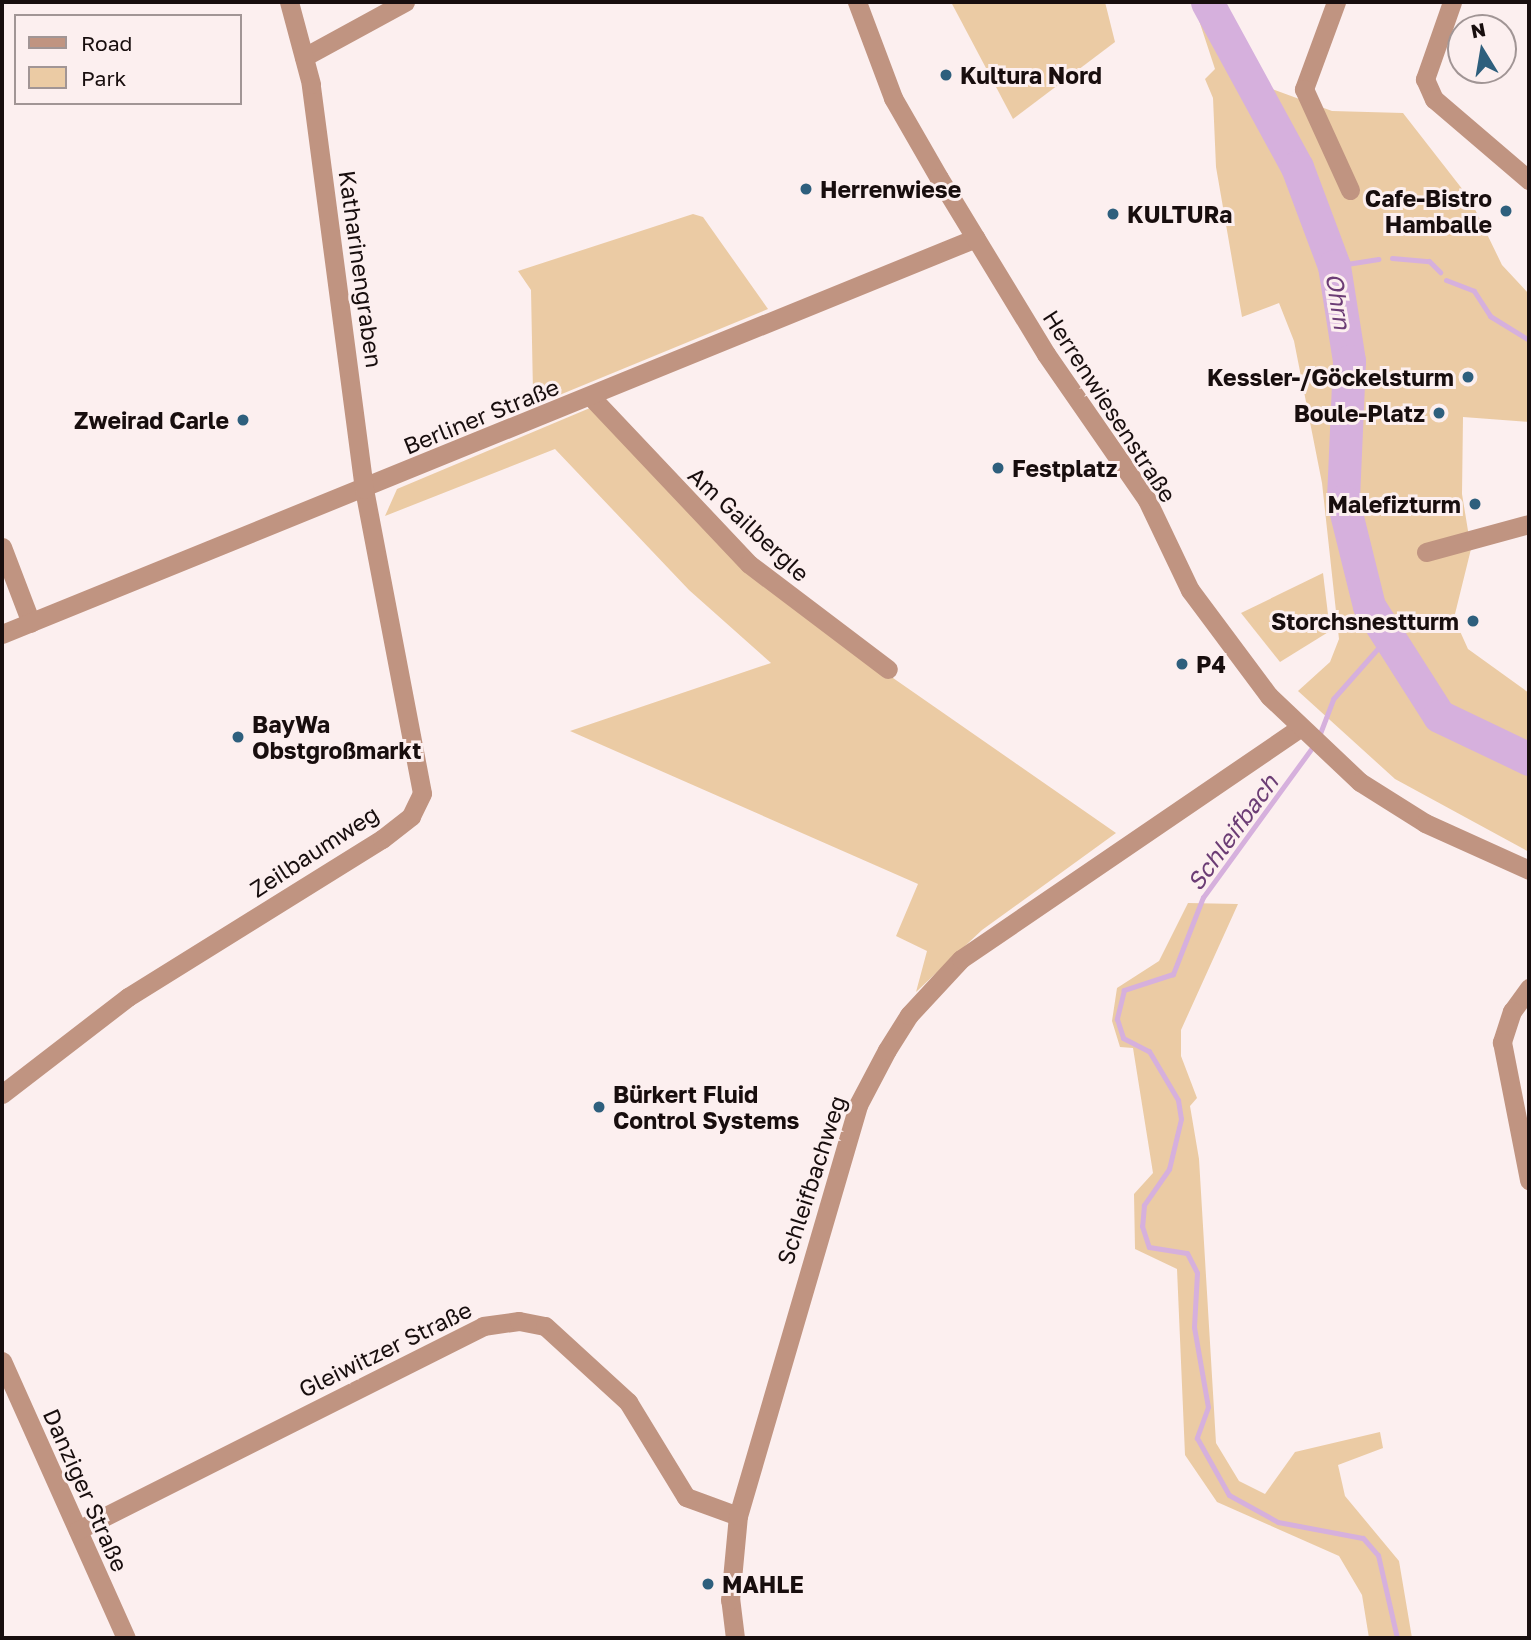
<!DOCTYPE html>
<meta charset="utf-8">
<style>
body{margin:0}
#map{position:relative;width:1531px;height:1640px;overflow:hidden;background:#fcefef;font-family:"Golos Text",sans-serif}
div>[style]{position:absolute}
.green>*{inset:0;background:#ebcba4}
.stream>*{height:5px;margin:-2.5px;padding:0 2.5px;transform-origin:2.5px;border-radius:2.5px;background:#d6b0dd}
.river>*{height:33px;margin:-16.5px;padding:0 16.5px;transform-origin:16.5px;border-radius:16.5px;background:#d6b0dd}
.minor>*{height:19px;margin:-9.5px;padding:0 9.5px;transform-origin:9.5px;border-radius:9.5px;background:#c09481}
.tertiary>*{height:19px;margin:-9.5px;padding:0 9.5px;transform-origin:9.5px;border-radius:9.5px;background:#c09481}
.dots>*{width:19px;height:19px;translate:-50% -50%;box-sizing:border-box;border:4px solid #fcefef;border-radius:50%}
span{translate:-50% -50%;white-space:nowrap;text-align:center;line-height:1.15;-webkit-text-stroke:6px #fcefef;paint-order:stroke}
.poi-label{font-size:23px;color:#180e0e;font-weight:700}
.left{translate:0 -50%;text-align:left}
.right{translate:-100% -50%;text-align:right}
.street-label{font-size:23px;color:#180e0e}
.water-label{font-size:24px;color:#6c3d75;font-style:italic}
.frame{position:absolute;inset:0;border:4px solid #180e0e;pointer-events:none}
.legend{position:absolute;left:14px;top:14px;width:228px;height:91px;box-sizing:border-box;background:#fcefef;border:2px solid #a19595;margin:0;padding:9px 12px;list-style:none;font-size:21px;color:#180e0e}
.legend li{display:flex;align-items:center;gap:14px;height:35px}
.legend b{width:35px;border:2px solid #a19595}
.north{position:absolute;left:1447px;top:14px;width:70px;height:70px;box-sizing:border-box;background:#fcefef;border:2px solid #a19595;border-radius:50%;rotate:349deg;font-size:19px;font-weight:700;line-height:28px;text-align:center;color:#180e0e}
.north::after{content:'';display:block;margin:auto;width:24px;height:32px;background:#2e5f7d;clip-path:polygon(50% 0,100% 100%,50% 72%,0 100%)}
</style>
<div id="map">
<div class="green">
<div style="clip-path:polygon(951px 2px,1105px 2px,1115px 42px,1013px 119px)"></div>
<div style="clip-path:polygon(1193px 2px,1217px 2px,1269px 88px,1332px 111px,1403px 113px,1470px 199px,1502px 265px,1529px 294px,1529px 422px,1463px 417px,1462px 494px,1471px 549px,1454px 618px,1468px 649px,1529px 693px,1529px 852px,1395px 779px,1298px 691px,1330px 662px,1339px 639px,1322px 483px,1294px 341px,1279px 303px,1242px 317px,1216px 167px,1213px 98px,1205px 79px,1215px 69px)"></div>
<div style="clip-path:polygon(693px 214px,703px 217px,768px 309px,540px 403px,533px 393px,531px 290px,518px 271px)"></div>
<div style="clip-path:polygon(590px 408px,811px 621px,1116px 833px,982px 930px,916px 992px,927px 951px,896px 936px,918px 884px,570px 731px,771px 663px,689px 590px,555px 449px,385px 516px,397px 489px)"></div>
<div style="clip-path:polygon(1323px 573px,1330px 631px,1280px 662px,1241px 613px)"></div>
<div style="clip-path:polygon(1188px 903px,1238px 904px,1181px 1030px,1181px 1056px,1197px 1098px,1190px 1106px,1199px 1159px,1216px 1443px,1239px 1481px,1265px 1494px,1295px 1452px,1380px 1432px,1383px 1448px,1338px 1465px,1345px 1496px,1399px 1561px,1412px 1638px,1369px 1638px,1362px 1595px,1339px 1556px,1217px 1502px,1185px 1455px,1177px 1269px,1135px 1249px,1134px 1194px,1153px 1173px,1133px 1048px,1120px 1047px,1112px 1021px,1117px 988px,1159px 961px)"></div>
</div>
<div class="stream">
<div style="left:1392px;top:258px;width:37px;rotate:5deg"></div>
<div style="left:1429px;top:261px;width:16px;rotate:45deg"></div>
<div style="left:1334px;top:266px;width:45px;rotate:-9deg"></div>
<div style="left:1446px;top:280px;width:30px;rotate:21deg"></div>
<div style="left:1474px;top:291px;width:30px;rotate:57deg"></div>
<div style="left:1490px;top:316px;width:46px;rotate:31.6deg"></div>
<div style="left:1319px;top:736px;width:40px;rotate:-69deg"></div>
<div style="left:1333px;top:699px;width:80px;rotate:-48.5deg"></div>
<div style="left:1314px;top:745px;width:188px;rotate:126.1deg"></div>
<div style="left:1203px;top:897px;width:83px;rotate:111.3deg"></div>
<div style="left:1173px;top:974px;width:52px;rotate:161.9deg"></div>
<div style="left:1124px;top:990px;width:30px;rotate:104deg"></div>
<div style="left:1117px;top:1019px;width:20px;rotate:72deg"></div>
<div style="left:1123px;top:1038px;width:29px;rotate:27deg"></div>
<div style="left:1149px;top:1051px;width:57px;rotate:59.4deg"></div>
<div style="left:1178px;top:1100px;width:19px;rotate:81deg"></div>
<div style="left:1181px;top:1119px;width:51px;rotate:103.5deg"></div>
<div style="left:1169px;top:1169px;width:44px;rotate:124.8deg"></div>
<div style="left:1144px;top:1205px;width:21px;rotate:95deg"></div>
<div style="left:1142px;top:1226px;width:22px;rotate:72deg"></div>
<div style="left:1149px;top:1247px;width:38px;rotate:9deg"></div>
<div style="left:1187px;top:1253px;width:22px;rotate:63deg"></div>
<div style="left:1197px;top:1273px;width:54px;rotate:93.2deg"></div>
<div style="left:1194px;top:1327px;width:81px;rotate:80.1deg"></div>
<div style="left:1208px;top:1407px;width:33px;rotate:110deg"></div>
<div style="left:1197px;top:1438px;width:65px;rotate:60.7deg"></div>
<div style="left:1229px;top:1495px;width:56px;rotate:28.9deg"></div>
<div style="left:1278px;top:1522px;width:86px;rotate:10.7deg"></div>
<div style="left:1363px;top:1538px;width:23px;rotate:49deg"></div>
<div style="left:1378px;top:1555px;width:85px;rotate:77.1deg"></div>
</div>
<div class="river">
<div style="left:1207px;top:2px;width:188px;rotate:61.4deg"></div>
<div style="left:1297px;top:167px;width:106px;rotate:69.5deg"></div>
<div style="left:1334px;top:266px;width:96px;rotate:81deg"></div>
<div style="left:1349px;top:361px;width:140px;rotate:92.5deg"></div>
<div style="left:1343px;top:501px;width:108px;rotate:76.1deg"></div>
<div style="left:1369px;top:606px;width:130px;rotate:57.5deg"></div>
<div style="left:1439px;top:716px;width:100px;rotate:25.5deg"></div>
</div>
<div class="minor">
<div style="left:1336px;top:2px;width:93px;rotate:110.2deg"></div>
<div style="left:1304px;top:89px;width:111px;rotate:65.5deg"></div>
<div style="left:1452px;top:2px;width:82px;rotate:109.3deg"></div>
<div style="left:1425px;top:79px;width:22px;rotate:66deg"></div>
<div style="left:1434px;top:99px;width:125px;rotate:40.5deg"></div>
<div style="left:304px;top:57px;width:115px;rotate:-28.6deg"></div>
<div style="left:593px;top:399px;width:227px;rotate:46.6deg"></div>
<div style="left:749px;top:564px;width:174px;rotate:37.1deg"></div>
<div style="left:2px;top:547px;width:81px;rotate:69.1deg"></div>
<div style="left:1426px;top:552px;width:107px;rotate:-15.2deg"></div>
<div style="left:2px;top:634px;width:1051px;rotate:-22.13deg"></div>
<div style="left:1529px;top:988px;width:29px;rotate:126deg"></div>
<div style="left:1512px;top:1011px;width:33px;rotate:108deg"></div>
<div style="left:1502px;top:1042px;width:141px;rotate:78.9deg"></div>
<div style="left:2px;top:1094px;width:159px;rotate:-37.6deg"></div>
<div style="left:128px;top:997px;width:299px;rotate:-31.9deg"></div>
<div style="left:382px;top:839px;width:37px;rotate:-38deg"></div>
<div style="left:411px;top:816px;width:25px;rotate:-64deg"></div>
<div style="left:422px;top:793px;width:309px;rotate:-100.8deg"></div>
<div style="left:364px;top:489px;width:408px;rotate:-97.5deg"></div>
<div style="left:311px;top:84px;width:85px;rotate:-105deg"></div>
<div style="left:2px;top:1361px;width:303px;rotate:65.9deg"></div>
<div style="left:78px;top:1530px;width:453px;rotate:-26.7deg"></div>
<div style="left:483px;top:1326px;width:36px;rotate:-8deg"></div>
<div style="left:519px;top:1321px;width:26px;rotate:11deg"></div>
<div style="left:545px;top:1326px;width:113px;rotate:42.5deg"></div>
<div style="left:628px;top:1402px;width:111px;rotate:58.6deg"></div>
<div style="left:686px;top:1497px;width:55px;rotate:20.1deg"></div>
<div style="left:735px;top:1638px;width:38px;rotate:-97deg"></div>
<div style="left:730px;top:1600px;width:84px;rotate:-84.6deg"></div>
<div style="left:738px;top:1516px;width:428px;rotate:-73.7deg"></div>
<div style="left:858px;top:1105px;width:62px;rotate:-62.2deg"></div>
<div style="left:887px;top:1050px;width:41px;rotate:-57.8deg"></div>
<div style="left:909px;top:1015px;width:76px;rotate:-47.1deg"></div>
<div style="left:961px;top:959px;width:410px;rotate:-34.3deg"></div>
</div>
<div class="tertiary">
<div style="left:857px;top:2px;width:103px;rotate:69.4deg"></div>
<div style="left:893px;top:98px;width:92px;rotate:60.1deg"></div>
<div style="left:939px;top:178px;width:206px;rotate:58.7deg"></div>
<div style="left:1046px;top:354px;width:178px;rotate:55.3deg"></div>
<div style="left:1147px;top:500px;width:100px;rotate:64.5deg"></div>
<div style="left:1190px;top:590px;width:132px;rotate:53.3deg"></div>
<div style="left:1269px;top:696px;width:125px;rotate:43.4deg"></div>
<div style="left:1360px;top:782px;width:77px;rotate:32.2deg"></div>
<div style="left:1425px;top:823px;width:114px;rotate:24.3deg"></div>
</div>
<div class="dots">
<div style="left:946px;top:75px;background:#2e5f7d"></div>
<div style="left:806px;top:189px;background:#2e5f7d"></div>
<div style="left:1506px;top:211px;background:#2e5f7d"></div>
<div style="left:1113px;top:214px;background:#2e5f7d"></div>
<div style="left:1468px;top:377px;background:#2e5f7d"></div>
<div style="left:1439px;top:413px;background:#2e5f7d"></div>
<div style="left:243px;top:420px;background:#2e5f7d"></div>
<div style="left:998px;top:468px;background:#2e5f7d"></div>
<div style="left:1475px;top:504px;background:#2e5f7d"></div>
<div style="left:1473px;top:621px;background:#2e5f7d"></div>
<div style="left:1182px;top:664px;background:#2e5f7d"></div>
<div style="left:238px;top:737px;background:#2e5f7d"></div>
<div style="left:599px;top:1107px;background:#2e5f7d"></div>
<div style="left:708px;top:1584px;background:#2e5f7d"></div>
</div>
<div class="poi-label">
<span class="left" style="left:960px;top:75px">Kultura Nord</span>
<span class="left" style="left:820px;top:189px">Herrenwiese</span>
<span class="right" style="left:1492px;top:211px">Cafe-Bistro<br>Hamballe</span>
<span class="left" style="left:1127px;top:214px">KULTURa</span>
<span class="right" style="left:1454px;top:377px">Kessler-/Göckelsturm</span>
<span class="right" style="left:1425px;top:413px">Boule-Platz</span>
<span class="right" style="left:229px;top:420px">Zweirad Carle</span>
<span class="left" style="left:1012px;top:468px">Festplatz</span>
<span class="right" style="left:1461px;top:504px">Malefizturm</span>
<span class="right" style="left:1459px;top:621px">Storchsnestturm</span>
<span class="left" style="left:1196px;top:664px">P4</span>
<span class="left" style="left:252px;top:737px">BayWa<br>Obstgroßmarkt</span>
<span class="left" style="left:613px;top:1107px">Bürkert Fluid<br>Control Systems</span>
<span class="left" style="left:722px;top:1584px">MAHLE</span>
</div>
<div class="street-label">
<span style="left:361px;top:269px;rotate:82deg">Katharinengraben</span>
<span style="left:1110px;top:406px;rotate:57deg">Herrenwiesenstraße</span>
<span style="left:481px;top:416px;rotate:-22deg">Berliner Straße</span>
<span style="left:749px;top:524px;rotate:43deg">Am Gailbergle</span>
<span style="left:314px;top:851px;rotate:-33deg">Zeilbaumweg</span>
<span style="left:811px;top:1180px;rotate:-72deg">Schleifbachweg</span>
<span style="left:385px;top:1349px;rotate:-26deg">Gleiwitzer Straße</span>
<span style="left:86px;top:1490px;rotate:66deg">Danziger Straße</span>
</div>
<div class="water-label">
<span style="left:1339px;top:301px;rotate:81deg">Ohrn</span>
<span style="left:1232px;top:832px;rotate:-54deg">Schleifbach</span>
</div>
<div class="frame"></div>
<ul class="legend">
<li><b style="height:9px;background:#c09481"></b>Road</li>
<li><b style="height:19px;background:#ebcba4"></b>Park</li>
</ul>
<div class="north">N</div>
</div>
